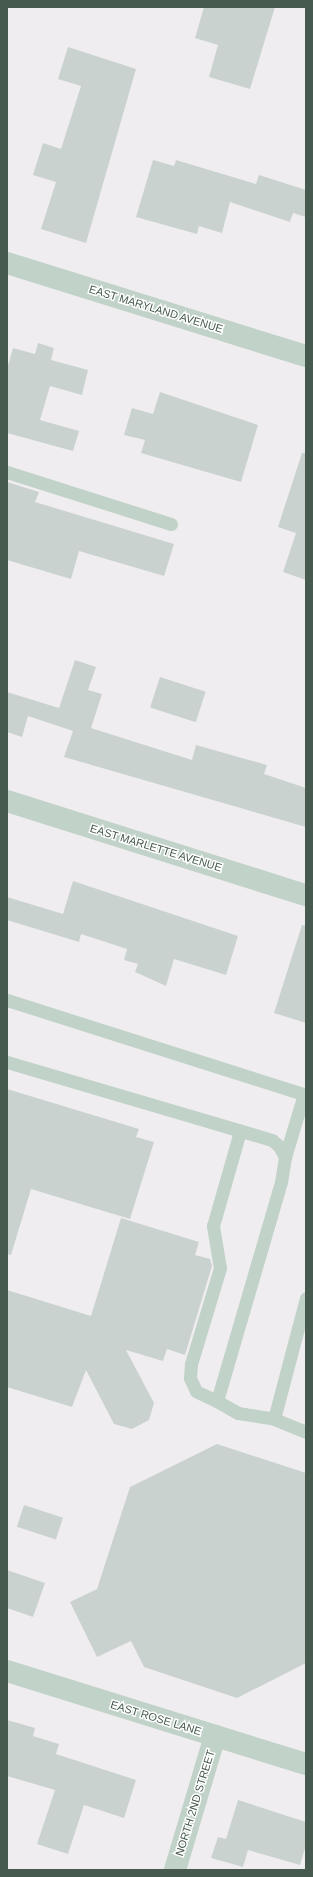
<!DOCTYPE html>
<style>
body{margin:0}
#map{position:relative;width:313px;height:1877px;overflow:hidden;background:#f0edf0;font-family:Arial,sans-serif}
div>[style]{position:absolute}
.building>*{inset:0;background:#cad2d0;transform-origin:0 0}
.service>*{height:13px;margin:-6.5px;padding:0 6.5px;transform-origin:6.5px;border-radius:6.5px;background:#c1d2c8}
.minor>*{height:22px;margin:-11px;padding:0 11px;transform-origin:11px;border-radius:11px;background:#c1d2c8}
.tertiary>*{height:22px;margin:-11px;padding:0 11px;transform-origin:11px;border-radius:11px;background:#c1d2c8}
span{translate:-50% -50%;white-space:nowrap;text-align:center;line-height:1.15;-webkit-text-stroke:3px #fff;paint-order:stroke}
.street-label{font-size:11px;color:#465a4f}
.frame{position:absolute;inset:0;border:8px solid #465a4f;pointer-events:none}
</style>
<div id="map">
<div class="building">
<div style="clip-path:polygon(204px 7px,275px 7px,250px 89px,209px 77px,218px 45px,195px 38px)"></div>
<div style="clip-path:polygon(68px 47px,136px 69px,86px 243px,41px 229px,56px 182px,33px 175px,43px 143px,61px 149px,81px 86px,58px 79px)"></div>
<div style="clip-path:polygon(153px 160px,174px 166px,176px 160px,256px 184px,259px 175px,306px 190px,306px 217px,293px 213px,290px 222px,230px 202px,222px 233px,199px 226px,197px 234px,136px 217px)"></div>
<div style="clip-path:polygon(38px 343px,54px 348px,51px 360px,88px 370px,82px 395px,50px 386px,40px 420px,79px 431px,73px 451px,7px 433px,7px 369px,13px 348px,35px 354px)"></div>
<div style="clip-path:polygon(160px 392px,258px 425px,241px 482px,141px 453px,145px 440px,124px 435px,132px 408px,153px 414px)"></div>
<div style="clip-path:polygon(302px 453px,306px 453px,306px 580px,283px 572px,296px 533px,278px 527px)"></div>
<div style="clip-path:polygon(7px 482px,39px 492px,35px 502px,174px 544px,164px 576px,79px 551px,71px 579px,7px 560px)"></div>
<div style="clip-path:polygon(75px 660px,96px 667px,88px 690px,102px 694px,91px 728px,192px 760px,196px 745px,267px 765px,264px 774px,306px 788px,306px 827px,64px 757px,73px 731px,28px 716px,22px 737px,7px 732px,7px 692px,59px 708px)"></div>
<div style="left:160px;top:677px;width:48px;height:32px;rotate:18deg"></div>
<div style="clip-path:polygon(73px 881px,238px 936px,226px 975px,174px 959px,166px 986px,135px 972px,138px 964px,124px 960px,127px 949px,81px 934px,79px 942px,7px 920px,7px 897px,63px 914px)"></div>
<div style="clip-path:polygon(302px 925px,306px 926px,306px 1023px,274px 1013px)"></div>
<div style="clip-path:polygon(7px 1089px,139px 1129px,136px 1137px,154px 1142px,130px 1219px,31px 1189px,11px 1255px,7px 1254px)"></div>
<div style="clip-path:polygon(121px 1218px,199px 1242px,195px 1255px,210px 1259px,212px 1266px,185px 1355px,167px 1349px,163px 1361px,126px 1350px,154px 1403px,149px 1420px,132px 1429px,114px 1424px,86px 1370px,72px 1407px,7px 1387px,7px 1290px,91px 1316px)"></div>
<div style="clip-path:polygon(217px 1444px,306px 1473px,306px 1663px,237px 1698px,144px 1667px,131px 1641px,97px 1657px,70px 1602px,97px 1589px,130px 1487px)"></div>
<div style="left:24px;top:1505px;width:41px;height:23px;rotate:18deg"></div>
<div style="clip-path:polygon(7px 1570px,45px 1583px,33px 1617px,7px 1608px)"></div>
<div style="clip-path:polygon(7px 1720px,35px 1728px,33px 1736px,59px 1744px,56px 1754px,136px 1780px,124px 1818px,84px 1805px,68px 1854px,37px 1844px,55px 1790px,7px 1776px)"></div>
<div style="clip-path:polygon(238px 1800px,306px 1822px,306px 1845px,300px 1865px,248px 1850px,243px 1867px,211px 1858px,218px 1837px,226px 1839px)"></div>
</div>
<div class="service">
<div style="left:7px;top:472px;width:172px;rotate:17.6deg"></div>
<div style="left:7px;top:1000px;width:314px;rotate:17.6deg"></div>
<div style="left:7px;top:1062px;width:276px;rotate:16.4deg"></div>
<div style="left:272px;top:1140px;width:9px;rotate:41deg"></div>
<div style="left:279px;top:1146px;width:13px;rotate:61deg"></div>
<div style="left:285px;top:1157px;width:25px;rotate:99deg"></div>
<div style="left:281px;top:1182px;width:228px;rotate:106.3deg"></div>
<div style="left:217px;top:1401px;width:24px;rotate:30deg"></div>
<div style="left:238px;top:1413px;width:36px;rotate:9deg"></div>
<div style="left:274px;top:1419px;width:35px;rotate:22deg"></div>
<div style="left:285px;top:1157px;width:66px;rotate:-73.2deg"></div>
<div style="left:217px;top:1401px;width:23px;rotate:-155deg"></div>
<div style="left:196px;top:1391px;width:14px;rotate:-115deg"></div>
<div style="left:190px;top:1378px;width:14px;rotate:-86deg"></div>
<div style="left:191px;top:1364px;width:100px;rotate:-73.2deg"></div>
<div style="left:220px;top:1268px;width:43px;rotate:-99.5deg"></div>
<div style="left:213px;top:1226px;width:99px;rotate:-74.1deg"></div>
<div style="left:274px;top:1419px;width:125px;rotate:-75.2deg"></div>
</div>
<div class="minor">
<div style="left:7px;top:801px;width:313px;rotate:17.5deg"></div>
<div style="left:7px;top:1671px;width:313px;rotate:17.3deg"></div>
<div style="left:175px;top:1870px;width:140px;rotate:-73.4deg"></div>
</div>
<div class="tertiary">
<div style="left:7px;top:263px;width:313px;rotate:17.3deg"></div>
</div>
<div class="street-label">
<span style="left:156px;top:309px;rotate:17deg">EAST MARYLAND AVENUE</span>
<span style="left:156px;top:848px;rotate:17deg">EAST MARLETTE AVENUE</span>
<span style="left:156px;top:1718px;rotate:17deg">EAST ROSE LANE</span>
<span style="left:195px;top:1803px;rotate:-73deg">NORTH 2ND STREET</span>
</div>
<div class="frame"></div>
</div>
